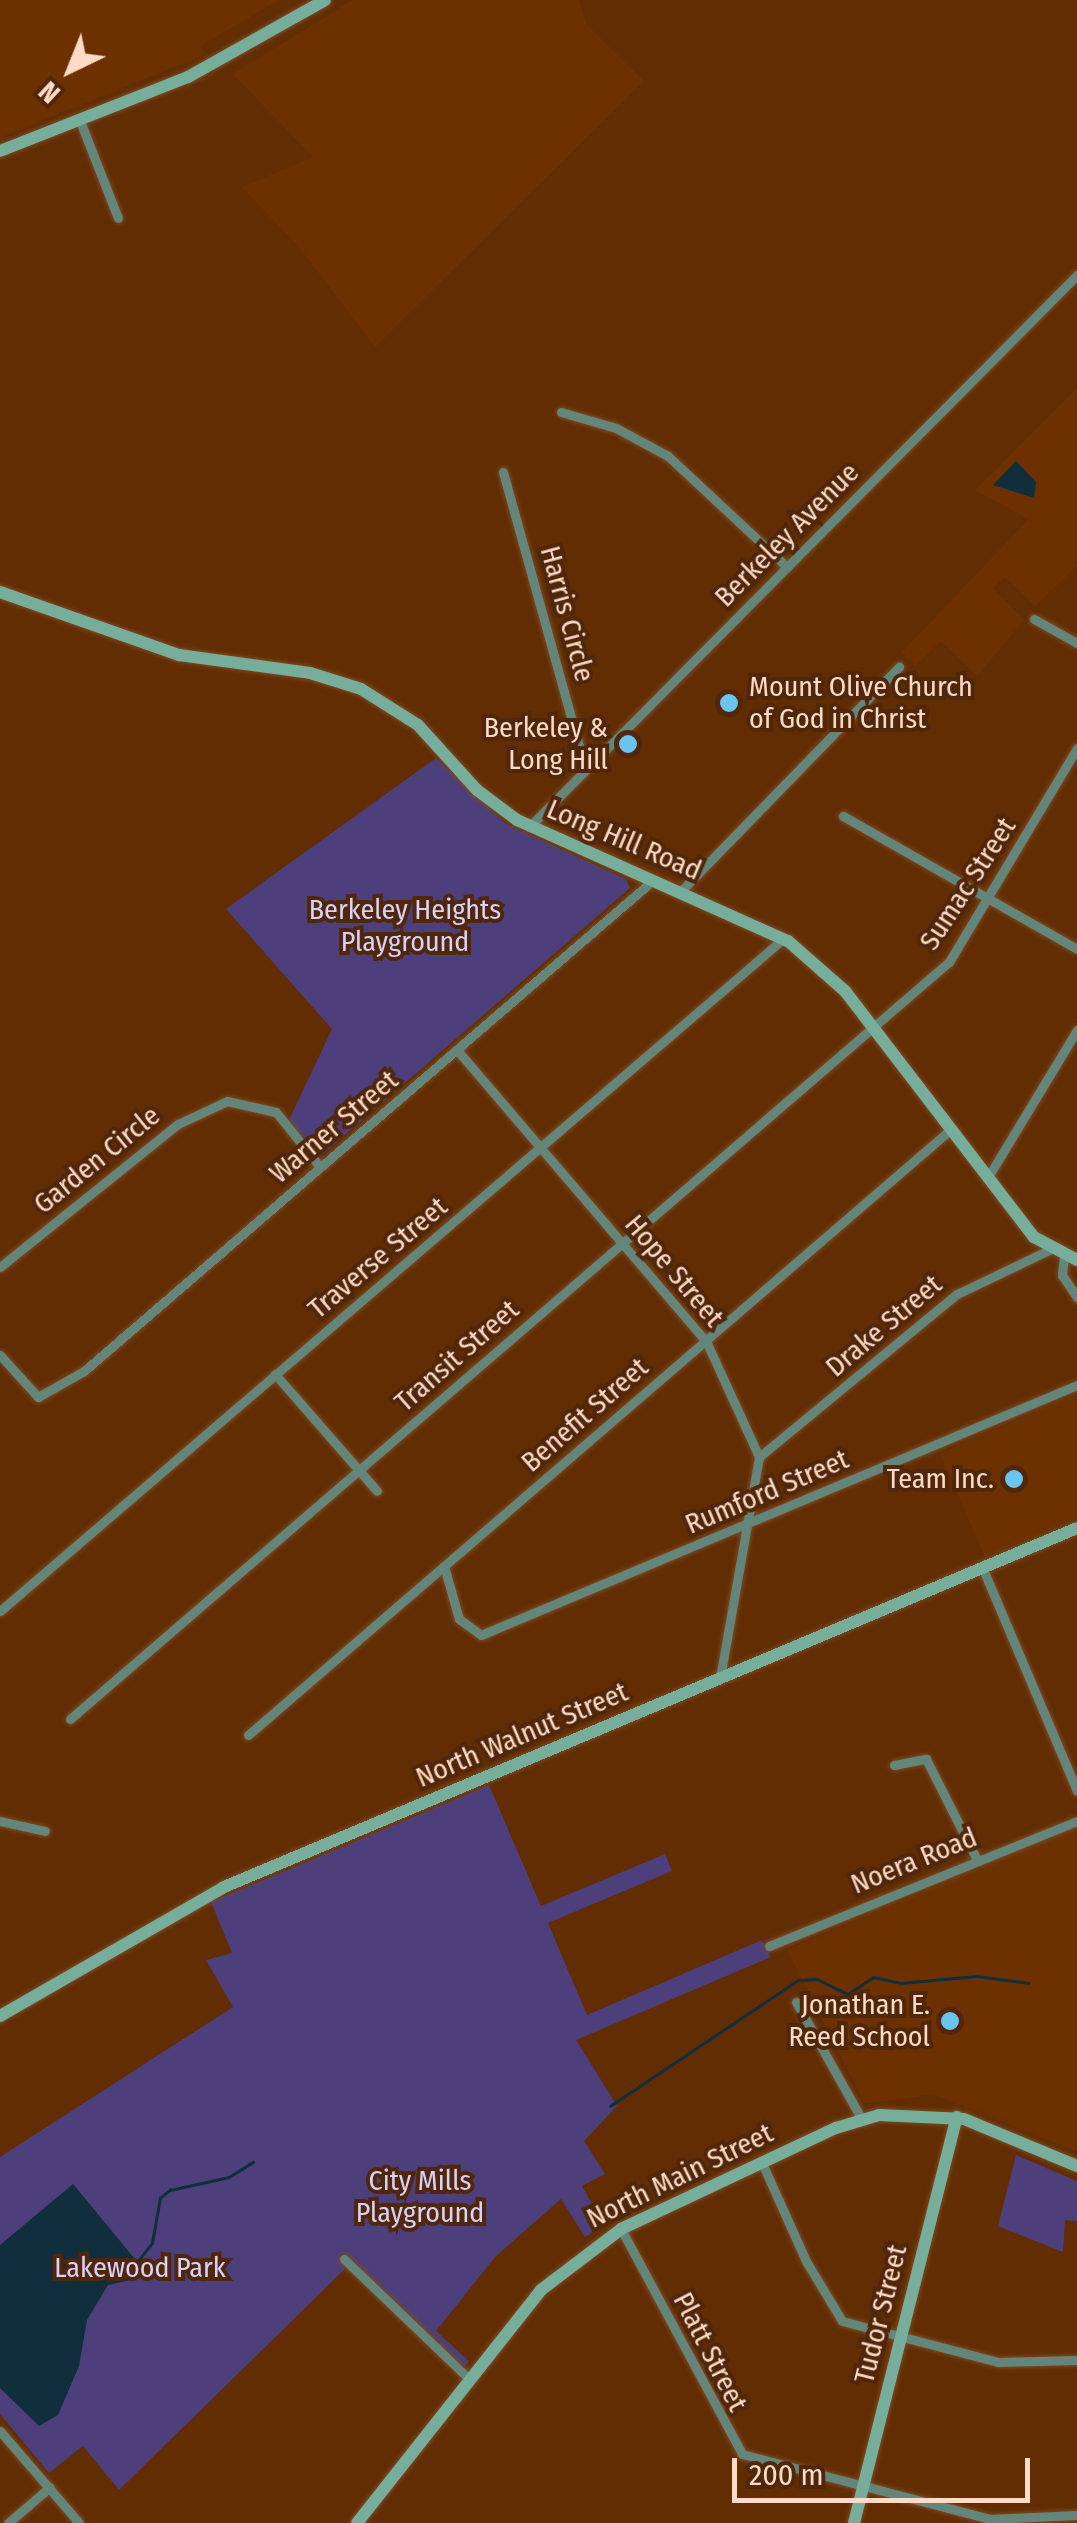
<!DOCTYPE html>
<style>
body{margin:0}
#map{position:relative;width:1077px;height:2523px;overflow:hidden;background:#622d02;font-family:"Fira Sans Condensed",sans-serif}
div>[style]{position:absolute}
.built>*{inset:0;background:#6d3100}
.green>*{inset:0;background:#4d3f7c}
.water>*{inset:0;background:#112e3c}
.stream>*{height:2.5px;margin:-1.25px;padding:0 1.25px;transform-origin:1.25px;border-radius:1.25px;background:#112e3c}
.roads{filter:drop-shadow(0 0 2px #7b4922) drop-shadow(0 0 2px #7b4922)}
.street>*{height:9px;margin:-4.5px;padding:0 4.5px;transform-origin:4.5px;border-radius:4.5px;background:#64857a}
.secondary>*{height:12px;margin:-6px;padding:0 6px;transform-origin:6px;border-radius:6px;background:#77ad9b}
.dots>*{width:28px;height:28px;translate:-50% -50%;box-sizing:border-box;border:5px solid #50270a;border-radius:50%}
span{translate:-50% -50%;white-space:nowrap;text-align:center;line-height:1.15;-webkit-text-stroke:8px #50270a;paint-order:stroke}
.street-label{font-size:28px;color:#fddbc8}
.poi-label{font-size:28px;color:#fddbc8}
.left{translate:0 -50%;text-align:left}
.right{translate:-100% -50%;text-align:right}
.park-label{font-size:28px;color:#d8d2fa}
.north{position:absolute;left:20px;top:20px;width:100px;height:100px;-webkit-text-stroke:8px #50270a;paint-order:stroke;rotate:223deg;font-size:28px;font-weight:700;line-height:40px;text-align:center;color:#fddbc8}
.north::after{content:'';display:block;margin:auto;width:35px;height:45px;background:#fddbc8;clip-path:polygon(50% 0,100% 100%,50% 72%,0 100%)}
.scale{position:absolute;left:732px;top:2458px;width:298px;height:45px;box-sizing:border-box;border:5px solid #fddbc8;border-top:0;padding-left:12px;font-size:30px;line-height:35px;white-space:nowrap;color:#fddbc8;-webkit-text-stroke:8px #50270a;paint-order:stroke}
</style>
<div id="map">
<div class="built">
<div style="clip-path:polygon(0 0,279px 0,200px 46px,206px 54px,0 138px)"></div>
<div style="clip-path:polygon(353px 0,579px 0,586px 24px,644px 81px,375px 347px,299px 247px,242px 187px,313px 157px,233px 74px)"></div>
<div style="clip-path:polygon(1077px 388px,1077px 566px,1035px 606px,1005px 577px,993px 588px,1024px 620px,977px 676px,941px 641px,915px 666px,902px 652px,1029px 519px,975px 490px)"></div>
<div style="clip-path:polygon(1077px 1394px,1077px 1518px,985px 1557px,940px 1453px)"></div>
<div style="clip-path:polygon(1077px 1827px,1077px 2152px,934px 2094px,865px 2104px,787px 1950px)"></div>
</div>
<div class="green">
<div style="clip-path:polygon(436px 758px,505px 823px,626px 879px,630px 888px,316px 1160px,286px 1126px,332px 1029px,226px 909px)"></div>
<div style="clip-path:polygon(489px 1785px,541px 1906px,665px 1854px,672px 1871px,548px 1923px,587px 2015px,762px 1940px,771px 1957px,576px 2040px,617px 2106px,584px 2141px,605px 2174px,582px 2186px,604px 2225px,585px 2237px,561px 2199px,495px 2257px,436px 2331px,469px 2361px,464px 2367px,353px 2261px,119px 2490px,83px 2446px,49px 2473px,0 2414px,0 2157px,233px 2007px,206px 1960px,232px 1953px,211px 1902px)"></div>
<div style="clip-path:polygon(1016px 2155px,1077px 2181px,1077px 2221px,1065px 2220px,1063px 2252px,998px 2226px)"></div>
</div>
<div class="water">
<div style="clip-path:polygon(1016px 461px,1036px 482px,1034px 498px,993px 485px)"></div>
<div style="clip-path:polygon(73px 2184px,149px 2276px,108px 2285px,87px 2320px,79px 2366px,58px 2415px,39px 2426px,0 2388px,0 2245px)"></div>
</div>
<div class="stream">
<div style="left:610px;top:2106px;width:226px;rotate:-33.8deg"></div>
<div style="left:798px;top:1980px;width:19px;rotate:-3deg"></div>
<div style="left:817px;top:1979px;width:34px;rotate:26deg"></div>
<div style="left:848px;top:1994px;width:30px;rotate:-34deg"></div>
<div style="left:873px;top:1977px;width:29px;rotate:12deg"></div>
<div style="left:901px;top:1983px;width:76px;rotate:-5.3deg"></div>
<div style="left:977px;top:1976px;width:52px;rotate:7.7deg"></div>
<div style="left:138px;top:2261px;width:23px;rotate:-52deg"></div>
<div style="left:152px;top:2243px;width:46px;rotate:-79.9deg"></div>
<div style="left:160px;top:2198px;width:13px;rotate:-39deg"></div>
<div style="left:170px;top:2190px;width:60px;rotate:-12.4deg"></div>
<div style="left:229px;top:2177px;width:28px;rotate:-32deg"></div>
</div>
<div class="roads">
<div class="street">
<div style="left:80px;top:121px;width:104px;rotate:68.6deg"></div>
<div style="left:561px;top:412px;width:57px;rotate:16.2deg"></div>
<div style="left:616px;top:428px;width:59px;rotate:28.3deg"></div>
<div style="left:668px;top:456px;width:163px;rotate:43deg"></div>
<div style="left:503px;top:472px;width:307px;rotate:74.5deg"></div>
<div style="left:1034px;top:619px;width:49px;rotate:29.2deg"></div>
<div style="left:843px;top:816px;width:269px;rotate:29.6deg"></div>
<div style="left:529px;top:827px;width:778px;rotate:-45.21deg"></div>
<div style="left:681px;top:891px;width:313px;rotate:-45.8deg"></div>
<div style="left:458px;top:1051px;width:382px;rotate:49.5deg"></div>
<div style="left:706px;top:1341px;width:128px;rotate:65.4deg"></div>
<div style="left:759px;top:1457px;width:225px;rotate:100deg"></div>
<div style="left:988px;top:1177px;width:172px;rotate:-58.8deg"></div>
<div style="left:1064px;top:1256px;width:19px;rotate:96deg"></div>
<div style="left:1062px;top:1275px;width:27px;rotate:56deg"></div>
<div style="left:0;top:1267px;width:228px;rotate:-38.8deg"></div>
<div style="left:178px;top:1124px;width:54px;rotate:-25.1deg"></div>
<div style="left:227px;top:1101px;width:50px;rotate:12.7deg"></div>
<div style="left:276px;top:1112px;width:70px;rotate:51.3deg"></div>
<div style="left:0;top:1355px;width:57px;rotate:47.9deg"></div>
<div style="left:38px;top:1397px;width:53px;rotate:-29.5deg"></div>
<div style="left:84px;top:1371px;width:750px;rotate:-40.78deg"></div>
<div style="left:275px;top:1374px;width:155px;rotate:48.9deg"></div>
<div style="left:759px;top:1457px;width:256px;rotate:-39.5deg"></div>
<div style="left:957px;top:1294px;width:102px;rotate:-25.6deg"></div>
<div style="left:444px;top:1566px;width:55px;rotate:74.2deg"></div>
<div style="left:459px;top:1619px;width:27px;rotate:36deg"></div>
<div style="left:481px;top:1635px;width:646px;rotate:-22.76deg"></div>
<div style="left:982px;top:1567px;width:243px;rotate:67deg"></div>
<div style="left:0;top:1611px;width:1033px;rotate:-40.64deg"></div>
<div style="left:70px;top:1719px;width:1160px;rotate:-40.74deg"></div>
<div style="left:949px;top:962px;width:249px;rotate:-59.1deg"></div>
<div style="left:248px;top:1735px;width:928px;rotate:-40.76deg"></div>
<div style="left:894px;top:1765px;width:33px;rotate:-11deg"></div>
<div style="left:926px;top:1759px;width:111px;rotate:63.2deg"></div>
<div style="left:0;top:1821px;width:46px;rotate:12.5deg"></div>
<div style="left:769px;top:1946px;width:332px;rotate:-22.1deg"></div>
<div style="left:796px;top:2002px;width:133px;rotate:60.7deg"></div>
<div style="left:762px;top:2163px;width:107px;rotate:65.8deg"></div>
<div style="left:806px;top:2261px;width:70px;rotate:59deg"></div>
<div style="left:842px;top:2321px;width:161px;rotate:14.7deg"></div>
<div style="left:998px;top:2362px;width:79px;rotate:-1.5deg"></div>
<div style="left:621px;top:2229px;width:255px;rotate:61.7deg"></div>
<div style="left:742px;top:2454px;width:255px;rotate:14.7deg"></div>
<div style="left:989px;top:2519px;width:88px;rotate:-2.6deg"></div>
<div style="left:344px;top:2259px;width:175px;rotate:43.8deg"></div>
<div style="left:0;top:2431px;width:121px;rotate:49.3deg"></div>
<div style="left:8px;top:2523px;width:55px;rotate:-40.6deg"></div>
</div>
<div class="secondary">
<div style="left:0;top:151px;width:202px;rotate:-21.5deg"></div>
<div style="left:188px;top:77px;width:157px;rotate:-29.3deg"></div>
<div style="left:0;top:592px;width:190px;rotate:19.4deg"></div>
<div style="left:179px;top:655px;width:132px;rotate:7.8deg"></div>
<div style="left:310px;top:673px;width:53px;rotate:17.4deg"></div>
<div style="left:361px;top:689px;width:67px;rotate:32.3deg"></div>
<div style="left:418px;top:725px;width:88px;rotate:47.8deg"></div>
<div style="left:477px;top:790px;width:50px;rotate:36.9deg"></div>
<div style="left:517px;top:820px;width:297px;rotate:24.1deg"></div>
<div style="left:788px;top:941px;width:76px;rotate:41.3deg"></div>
<div style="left:845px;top:991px;width:310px;rotate:52.5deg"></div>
<div style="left:1034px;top:1237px;width:49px;rotate:28.1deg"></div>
<div style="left:0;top:2016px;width:258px;rotate:-29.9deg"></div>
<div style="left:224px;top:1887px;width:925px;rotate:-22.82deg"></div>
<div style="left:357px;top:2523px;width:297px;rotate:-51.7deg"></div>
<div style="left:541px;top:2290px;width:101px;rotate:-37.3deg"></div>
<div style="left:621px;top:2229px;width:238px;rotate:-25.2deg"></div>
<div style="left:836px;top:2128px;width:45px;rotate:-16.8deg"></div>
<div style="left:879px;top:2115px;width:85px;rotate:2.7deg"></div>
<div style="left:964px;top:2119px;width:122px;rotate:22.6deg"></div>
<div style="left:854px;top:2523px;width:419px;rotate:-75.8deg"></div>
</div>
</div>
<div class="dots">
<div style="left:729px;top:703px;background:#69c4f0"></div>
<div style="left:628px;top:744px;background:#69c4f0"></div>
<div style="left:1014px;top:1479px;background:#69c4f0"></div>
<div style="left:950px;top:2021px;background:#69c4f0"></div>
</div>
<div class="street-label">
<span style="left:787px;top:535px;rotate:-45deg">Berkeley Avenue</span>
<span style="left:567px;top:614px;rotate:75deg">Harris Circle</span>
<span style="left:624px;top:840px;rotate:23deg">Long Hill Road</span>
<span style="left:968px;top:884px;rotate:-57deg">Sumac Street</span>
<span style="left:334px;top:1127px;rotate:-40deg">Warner Street</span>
<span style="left:97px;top:1160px;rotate:-39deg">Garden Circle</span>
<span style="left:378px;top:1258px;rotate:-40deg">Traverse Street</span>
<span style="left:674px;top:1271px;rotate:50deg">Hope Street</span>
<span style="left:884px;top:1326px;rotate:-40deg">Drake Street</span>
<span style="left:457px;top:1356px;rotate:-41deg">Transit Street</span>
<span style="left:585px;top:1415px;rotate:-41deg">Benefit Street</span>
<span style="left:767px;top:1492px;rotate:-23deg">Rumford Street</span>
<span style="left:522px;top:1735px;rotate:-23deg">North Walnut Street</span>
<span style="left:914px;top:1861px;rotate:-22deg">Noera Road</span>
<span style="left:680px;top:2176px;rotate:-26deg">North Main Street</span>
<span style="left:881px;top:2314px;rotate:-76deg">Tudor Street</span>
<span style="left:710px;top:2352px;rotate:63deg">Platt Street</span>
</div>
<div class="poi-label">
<span class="left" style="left:749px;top:703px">Mount Olive Church<br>of God in Christ</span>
<span class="right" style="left:608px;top:744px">Berkeley &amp;<br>Long Hill</span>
<span class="right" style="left:994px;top:1479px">Team Inc.</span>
<span class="right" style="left:930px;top:2021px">Jonathan E.<br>Reed School</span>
</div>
<div class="park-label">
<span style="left:405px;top:926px">Berkeley Heights<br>Playground</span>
<span style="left:420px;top:2197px">City Mills<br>Playground</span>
<span style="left:140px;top:2268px">Lakewood Park</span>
</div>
<div class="north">N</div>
<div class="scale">200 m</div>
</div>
